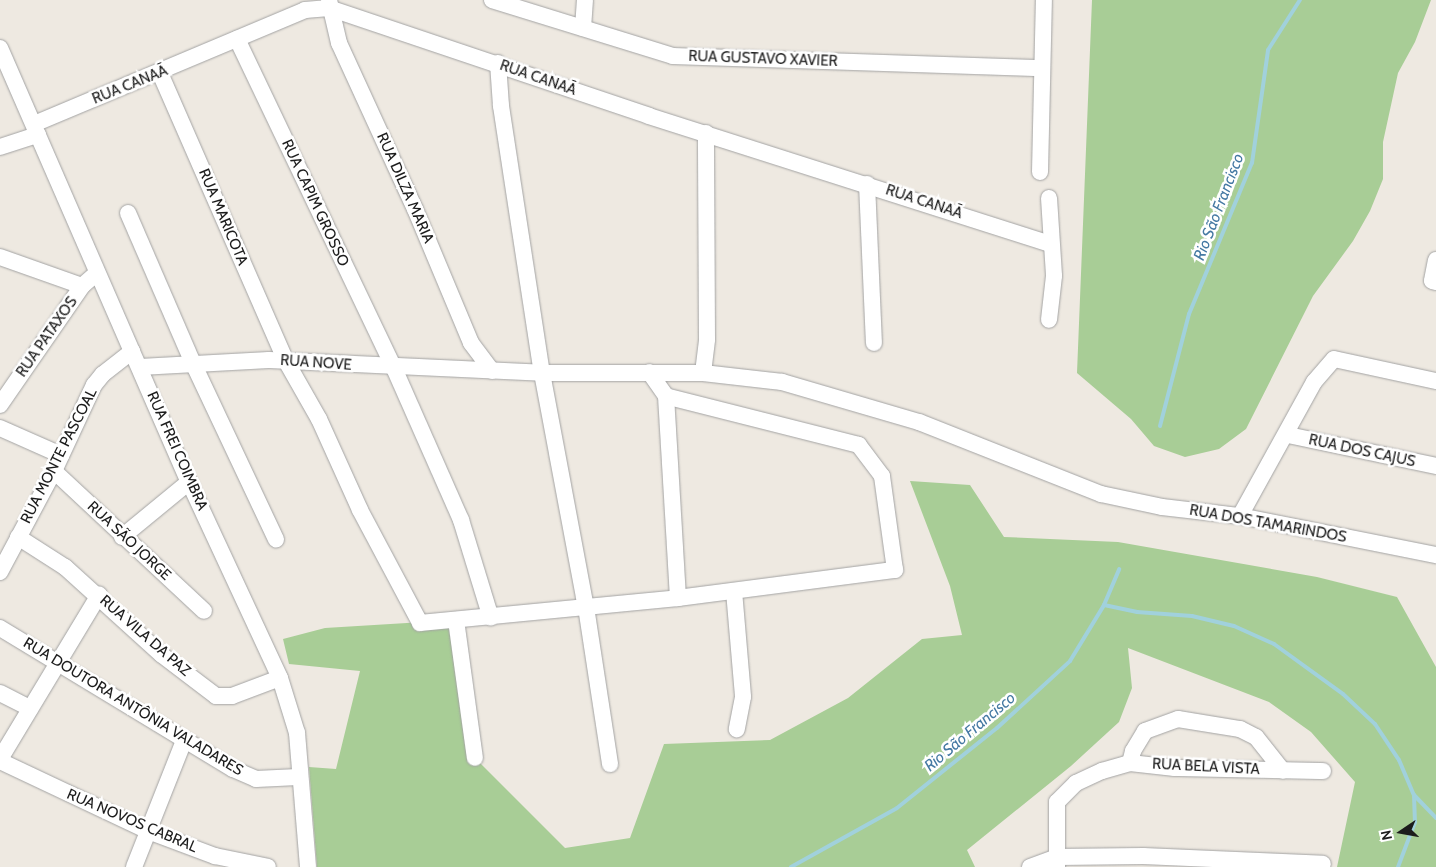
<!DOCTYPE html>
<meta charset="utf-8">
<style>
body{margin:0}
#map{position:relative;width:1436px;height:867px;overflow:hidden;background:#eee9e1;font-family:Cabin,sans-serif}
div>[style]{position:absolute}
.forest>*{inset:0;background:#a8cd96}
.stream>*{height:4px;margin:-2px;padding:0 2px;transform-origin:2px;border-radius:2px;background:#a1d1dc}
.roads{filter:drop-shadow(0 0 1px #a3a3a3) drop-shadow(0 0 1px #a3a3a3)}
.minor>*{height:16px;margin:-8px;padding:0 8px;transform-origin:8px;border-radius:8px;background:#fff}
span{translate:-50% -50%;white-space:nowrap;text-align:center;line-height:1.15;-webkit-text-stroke:5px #fff;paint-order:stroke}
.street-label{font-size:15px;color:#1c1c1c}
.water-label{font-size:16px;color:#4579a3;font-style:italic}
.north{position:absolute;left:1376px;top:807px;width:50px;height:50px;-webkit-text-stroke:4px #fff;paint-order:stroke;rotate:258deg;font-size:14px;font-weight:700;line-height:20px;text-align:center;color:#1c1c1c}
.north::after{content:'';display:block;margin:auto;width:18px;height:22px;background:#1c1c1c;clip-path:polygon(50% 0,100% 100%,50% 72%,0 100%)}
</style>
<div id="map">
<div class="forest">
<div style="clip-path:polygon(1092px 0,1431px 0,1415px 42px,1398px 73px,1383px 142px,1383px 179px,1370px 211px,1353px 241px,1313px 296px,1246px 429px,1219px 449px,1185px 457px,1154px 446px,1131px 419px,1077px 373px)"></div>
<div style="clip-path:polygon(910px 481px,970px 485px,1004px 537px,1118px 542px,1317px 577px,1397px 597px,1436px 667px,1436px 867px,1337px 867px,1355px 782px,1311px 732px,1269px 702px,1128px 648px,1132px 688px,1119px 722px,1071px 766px,967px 850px,975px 867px,317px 867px,309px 767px,336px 769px,360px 671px,289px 664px,283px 639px,325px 628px,456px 620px,475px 758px,565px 848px,630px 838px,664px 744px,770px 740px,848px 698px,922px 639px,962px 635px,950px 586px)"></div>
</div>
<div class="stream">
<div style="left:1160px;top:426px;width:116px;rotate:-75.5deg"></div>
<div style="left:1189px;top:314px;width:164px;rotate:-67.4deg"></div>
<div style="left:1252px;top:163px;width:114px;rotate:-81.9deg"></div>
<div style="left:1268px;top:50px;width:59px;rotate:-57.4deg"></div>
<div style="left:1104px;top:605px;width:34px;rotate:12deg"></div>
<div style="left:1137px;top:612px;width:55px;rotate:4.2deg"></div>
<div style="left:1192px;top:616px;width:43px;rotate:13.4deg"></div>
<div style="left:1234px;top:626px;width:44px;rotate:24.2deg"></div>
<div style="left:1274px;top:644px;width:85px;rotate:35.9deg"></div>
<div style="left:1343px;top:694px;width:44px;rotate:43.2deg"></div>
<div style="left:1375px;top:724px;width:43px;rotate:56.3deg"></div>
<div style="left:1399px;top:760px;width:38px;rotate:67deg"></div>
<div style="left:1414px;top:795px;width:27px;rotate:88deg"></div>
<div style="left:1415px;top:822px;width:48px;rotate:110.7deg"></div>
<div style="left:1414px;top:795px;width:32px;rotate:46deg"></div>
<div style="left:791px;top:867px;width:121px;rotate:-29.1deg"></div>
<div style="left:897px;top:808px;width:128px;rotate:-38.7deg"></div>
<div style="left:997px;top:728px;width:99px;rotate:-42.5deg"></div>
<div style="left:1070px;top:661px;width:66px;rotate:-58.7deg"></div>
<div style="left:1104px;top:605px;width:39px;rotate:-67deg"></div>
</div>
<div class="roads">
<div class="minor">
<div style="left:329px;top:0;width:44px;rotate:76.9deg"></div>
<div style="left:339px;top:43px;width:183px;rotate:65.4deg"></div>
<div style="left:415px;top:209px;width:145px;rotate:67.3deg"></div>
<div style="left:471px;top:343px;width:35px;rotate:53deg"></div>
<div style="left:492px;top:0;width:189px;rotate:17.2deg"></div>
<div style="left:673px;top:56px;width:369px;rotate:1.9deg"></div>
<div style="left:583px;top:28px;width:28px;rotate:-86deg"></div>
<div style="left:237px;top:39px;width:365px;rotate:64.5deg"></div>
<div style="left:394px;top:368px;width:166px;rotate:66.2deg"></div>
<div style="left:461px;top:520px;width:102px;rotate:73deg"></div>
<div style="left:0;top:48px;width:473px;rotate:66.5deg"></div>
<div style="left:189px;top:482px;width:216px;rotate:65.1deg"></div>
<div style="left:280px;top:678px;width:58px;rotate:72.8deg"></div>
<div style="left:297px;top:733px;width:134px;rotate:85.3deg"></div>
<div style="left:498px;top:63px;width:43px;rotate:86deg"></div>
<div style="left:501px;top:106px;width:270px;rotate:81.3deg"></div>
<div style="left:542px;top:373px;width:238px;rotate:79.4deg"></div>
<div style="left:586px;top:607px;width:159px;rotate:81.3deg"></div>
<div style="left:160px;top:73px;width:314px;rotate:66.4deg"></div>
<div style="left:286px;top:361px;width:67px;rotate:60.4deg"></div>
<div style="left:319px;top:419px;width:100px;rotate:65.7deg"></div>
<div style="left:360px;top:510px;width:128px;rotate:62deg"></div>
<div style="left:420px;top:623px;width:259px;rotate:-5.5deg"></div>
<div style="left:678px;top:598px;width:219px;rotate:-7.4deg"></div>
<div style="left:895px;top:570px;width:95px;rotate:-97.9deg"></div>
<div style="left:882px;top:476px;width:39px;rotate:-127deg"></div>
<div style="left:859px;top:445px;width:199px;rotate:-165.8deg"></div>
<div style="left:666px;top:396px;width:29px;rotate:-125deg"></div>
<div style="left:34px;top:124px;width:294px;rotate:-22.8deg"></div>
<div style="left:305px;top:10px;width:24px;rotate:-5deg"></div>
<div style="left:329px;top:8px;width:338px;rotate:18.6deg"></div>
<div style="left:649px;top:116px;width:421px;rotate:17.7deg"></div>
<div style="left:0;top:147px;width:40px;rotate:-18deg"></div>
<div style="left:1040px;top:172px;width:172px;rotate:-88.7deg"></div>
<div style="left:867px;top:184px;width:159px;rotate:87.5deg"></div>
<div style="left:1049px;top:198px;width:78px;rotate:86.3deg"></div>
<div style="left:1054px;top:276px;width:44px;rotate:96.5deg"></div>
<div style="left:128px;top:213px;width:163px;rotate:66.6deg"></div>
<div style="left:193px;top:363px;width:195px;rotate:64.8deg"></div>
<div style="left:0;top:257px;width:87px;rotate:19.5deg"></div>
<div style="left:1436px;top:260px;width:21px;rotate:101deg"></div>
<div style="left:1432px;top:281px;width:4px;rotate:14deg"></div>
<div style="left:140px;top:367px;width:129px;rotate:-3.1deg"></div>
<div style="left:269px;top:360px;width:273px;rotate:2.7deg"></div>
<div style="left:542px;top:373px;width:161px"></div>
<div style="left:703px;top:373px;width:80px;rotate:6.5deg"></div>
<div style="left:782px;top:382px;width:143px;rotate:16.3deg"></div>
<div style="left:919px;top:422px;width:196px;rotate:21.6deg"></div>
<div style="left:1101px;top:494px;width:62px;rotate:12deg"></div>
<div style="left:1162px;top:507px;width:79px;rotate:6.6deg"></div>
<div style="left:1240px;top:516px;width:200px;rotate:11.3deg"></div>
<div style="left:703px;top:373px;width:34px;rotate:-83deg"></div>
<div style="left:707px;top:339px;width:206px;rotate:-90.3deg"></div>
<div style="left:666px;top:396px;width:202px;rotate:86.6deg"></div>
<div style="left:0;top:405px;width:145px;rotate:-55.4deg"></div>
<div style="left:82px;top:286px;width:20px;rotate:-41deg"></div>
<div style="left:0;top:428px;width:67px;rotate:23.9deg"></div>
<div style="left:1288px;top:435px;width:151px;rotate:11.8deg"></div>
<div style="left:54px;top:471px;width:205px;rotate:43deg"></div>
<div style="left:1240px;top:516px;width:153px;rotate:-61.1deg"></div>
<div style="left:1314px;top:382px;width:30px;rotate:-49deg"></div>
<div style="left:1334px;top:359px;width:104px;rotate:12.2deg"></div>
<div style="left:18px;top:537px;width:56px;rotate:32.6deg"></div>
<div style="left:65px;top:567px;width:131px;rotate:42.2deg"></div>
<div style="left:162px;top:655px;width:68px;rotate:37.2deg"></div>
<div style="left:216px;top:696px;width:16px"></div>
<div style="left:232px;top:696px;width:51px;rotate:-20.6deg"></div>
<div style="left:122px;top:537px;width:87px;rotate:-39.4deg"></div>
<div style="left:0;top:572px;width:115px;rotate:-61.9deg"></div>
<div style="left:54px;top:471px;width:95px;rotate:-65.1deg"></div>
<div style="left:94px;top:385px;width:14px;rotate:-51deg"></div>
<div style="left:103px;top:374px;width:37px;rotate:-38deg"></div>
<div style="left:734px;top:591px;width:106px;rotate:85.1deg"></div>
<div style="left:743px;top:697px;width:33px;rotate:101deg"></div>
<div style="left:456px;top:620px;width:139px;rotate:82.2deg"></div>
<div style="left:0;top:628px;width:272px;rotate:31.2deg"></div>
<div style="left:233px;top:769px;width:25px;rotate:23deg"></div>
<div style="left:256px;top:779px;width:42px;rotate:-2.7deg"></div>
<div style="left:0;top:693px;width:34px;rotate:27deg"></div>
<div style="left:0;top:759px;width:192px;rotate:-58.9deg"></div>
<div style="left:0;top:761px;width:164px;rotate:25.3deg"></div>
<div style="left:148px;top:831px;width:72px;rotate:20.5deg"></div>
<div style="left:215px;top:856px;width:54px;rotate:11.7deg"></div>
<div style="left:1130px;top:763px;width:12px;rotate:-76deg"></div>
<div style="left:1133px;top:751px;width:23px;rotate:-59deg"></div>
<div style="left:1145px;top:731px;width:35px;rotate:-20deg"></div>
<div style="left:1178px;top:719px;width:63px;rotate:9.2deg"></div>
<div style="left:1240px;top:729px;width:18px;rotate:27deg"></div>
<div style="left:1256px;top:737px;width:43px;rotate:51.5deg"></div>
<div style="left:134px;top:867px;width:136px;rotate:-68.4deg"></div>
<div style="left:1030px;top:867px;width:29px;rotate:-20deg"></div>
<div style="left:1057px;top:857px;width:86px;rotate:-0.7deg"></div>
<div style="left:1143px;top:856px;width:180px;rotate:2.5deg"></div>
<div style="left:1057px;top:867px;width:65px;rotate:-90deg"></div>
<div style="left:1057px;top:802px;width:27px;rotate:-45deg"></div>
<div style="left:1076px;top:783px;width:29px;rotate:-25deg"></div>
<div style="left:1102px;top:771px;width:29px;rotate:-16deg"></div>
<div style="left:1130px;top:763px;width:45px;rotate:6.3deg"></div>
<div style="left:1175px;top:768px;width:148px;rotate:1.2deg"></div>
</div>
</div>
<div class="street-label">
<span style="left:763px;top:59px;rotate:2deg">RUA GUSTAVO XAVIER</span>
<span style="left:538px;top:78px;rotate:19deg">RUA CANAÃ</span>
<span style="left:130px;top:85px;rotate:-22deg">RUA CANAÃ</span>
<span style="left:405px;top:188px;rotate:66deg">RUA DILZA MARIA</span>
<span style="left:924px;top:202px;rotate:18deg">RUA CANAÃ</span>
<span style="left:315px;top:203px;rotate:65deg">RUA CAPIM GROSSO</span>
<span style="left:223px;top:217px;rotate:67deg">RUA MARICOTA</span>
<span style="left:47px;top:337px;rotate:-55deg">RUA PATAXOS</span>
<span style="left:316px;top:363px;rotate:4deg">RUA NOVE</span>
<span style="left:177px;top:451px;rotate:66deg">RUA FREI COIMBRA</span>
<span style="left:1362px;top:451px;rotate:12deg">RUA DOS CAJUS</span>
<span style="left:59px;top:456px;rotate:-63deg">RUA MONTE PASCOAL</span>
<span style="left:1268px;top:524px;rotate:10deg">RUA DOS TAMARINDOS</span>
<span style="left:129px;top:541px;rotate:43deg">RUA SÃO JORGE</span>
<span style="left:145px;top:636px;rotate:41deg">RUA VILA DA PAZ</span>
<span style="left:133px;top:707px;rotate:31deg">RUA DOUTORA ANTÔNIA VALADARES</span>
<span style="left:1206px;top:767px;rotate:3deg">RUA BELA VISTA</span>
<span style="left:132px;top:821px;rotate:23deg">RUA NOVOS CABRAL</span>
</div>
<div class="water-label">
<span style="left:1219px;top:207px;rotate:-69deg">Rio São Francisco</span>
<span style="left:970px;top:732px;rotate:-40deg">Rio São Francisco</span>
</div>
<div class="north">N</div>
</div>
